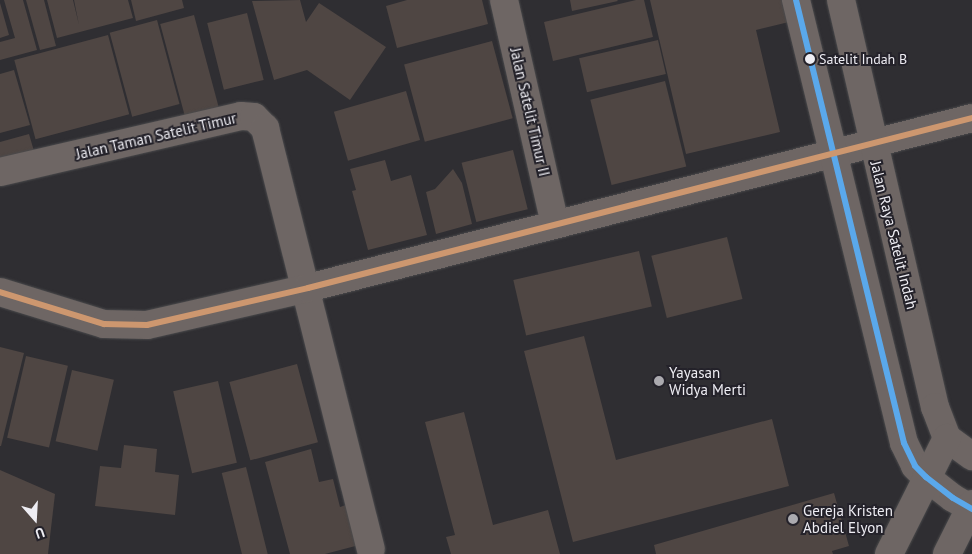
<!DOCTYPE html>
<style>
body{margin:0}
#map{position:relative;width:972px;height:554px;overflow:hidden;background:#2f2e32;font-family:"PT Sans",sans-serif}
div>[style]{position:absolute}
.building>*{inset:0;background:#4f4643;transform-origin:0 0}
.roads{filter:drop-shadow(0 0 1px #4a4a4c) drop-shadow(0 0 1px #4a4a4c)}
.minor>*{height:28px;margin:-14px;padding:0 14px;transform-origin:14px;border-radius:14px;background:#6e6664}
.tertiary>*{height:28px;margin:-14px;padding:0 14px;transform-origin:14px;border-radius:14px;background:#6e6664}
.bus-1>*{height:6px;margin:-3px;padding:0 3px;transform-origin:3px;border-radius:3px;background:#5aa8eb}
.bus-2>*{height:6px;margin:-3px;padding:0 3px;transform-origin:3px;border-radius:3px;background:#cd976f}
.dots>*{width:14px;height:14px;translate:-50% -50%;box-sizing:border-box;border:2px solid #24222a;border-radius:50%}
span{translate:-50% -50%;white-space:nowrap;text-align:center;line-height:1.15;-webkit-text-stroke:4px #24222a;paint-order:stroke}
.bus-label{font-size:14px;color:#eeedf3}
.left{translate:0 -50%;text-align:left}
.street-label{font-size:15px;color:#eeedf3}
.poi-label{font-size:15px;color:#eeedf3}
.north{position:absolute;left:10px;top:494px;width:50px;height:50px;-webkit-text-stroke:4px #24222a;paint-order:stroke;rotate:161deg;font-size:14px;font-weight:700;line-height:20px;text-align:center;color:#eeedf3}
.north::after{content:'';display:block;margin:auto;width:18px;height:22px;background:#eeedf3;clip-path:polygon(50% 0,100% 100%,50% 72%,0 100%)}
</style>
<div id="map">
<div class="building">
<div style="clip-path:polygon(4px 0,23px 0,37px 50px,0 60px,0 42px,15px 38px)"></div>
<div style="clip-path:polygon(26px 0,44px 0,56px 46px,40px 50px)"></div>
<div style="clip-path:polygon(47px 0,73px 0,79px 25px,74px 0,128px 0,133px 18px,57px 38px)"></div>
<div style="clip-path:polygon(131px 0,182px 0,184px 8px,136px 21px)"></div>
<div style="clip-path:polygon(300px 0,306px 22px,319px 3px,386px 47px,350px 100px,307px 70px,274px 80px,252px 1px)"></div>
<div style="clip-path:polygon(407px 0,482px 0,488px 24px,397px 48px,386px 6px)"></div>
<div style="clip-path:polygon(570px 0,617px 0,618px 1px,572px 11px)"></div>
<div style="clip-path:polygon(636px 0,644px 0,653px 37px,553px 61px,544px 22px)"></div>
<div style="clip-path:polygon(650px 0,784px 0,789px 22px,756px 30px,780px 132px,686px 154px)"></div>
<div style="clip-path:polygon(0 3px,9px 35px,0 38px)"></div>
<div style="left:247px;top:13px;width:69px;height:41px;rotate:76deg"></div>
<div style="left:194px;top:15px;width:96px;height:35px;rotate:75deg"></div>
<div style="left:157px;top:20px;width:87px;height:49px;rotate:75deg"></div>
<div style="left:108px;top:35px;width:82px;height:97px;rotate:75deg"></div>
<div style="left:658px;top:40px;width:35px;height:81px;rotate:77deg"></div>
<div style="left:492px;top:41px;width:80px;height:91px;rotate:75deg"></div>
<div style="clip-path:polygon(14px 70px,30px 125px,0 133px,0 74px)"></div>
<div style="left:665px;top:81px;width:88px;height:77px;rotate:76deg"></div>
<div style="left:406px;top:91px;width:51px;height:75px;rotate:74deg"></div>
<div style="clip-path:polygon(29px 134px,36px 158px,0 168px,0 142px)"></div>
<div style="left:513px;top:150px;width:61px;height:53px;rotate:76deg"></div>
<div style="clip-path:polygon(385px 160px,391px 181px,411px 175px,427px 235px,368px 250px,352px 191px,356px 190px,350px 169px)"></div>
<div style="clip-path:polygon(453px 169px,462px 183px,472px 224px,436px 234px,426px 192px,435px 189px)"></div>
<div style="left:727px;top:237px;width:64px;height:78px;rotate:76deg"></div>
<div style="left:639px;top:251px;width:57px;height:129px;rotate:77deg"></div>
<div style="clip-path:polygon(584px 336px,616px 460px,772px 419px,789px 486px,573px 542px,524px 351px)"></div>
<div style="clip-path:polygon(0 347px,24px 353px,1px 446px,0 446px)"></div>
<div style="left:26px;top:356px;width:43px;height:84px;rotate:13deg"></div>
<div style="left:297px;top:364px;width:81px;height:70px;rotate:75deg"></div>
<div style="left:72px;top:370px;width:43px;height:73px;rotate:13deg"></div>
<div style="left:218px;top:381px;width:84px;height:46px;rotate:77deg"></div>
<div style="clip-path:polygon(464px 412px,493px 525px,548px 510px,560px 554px,451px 554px,446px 537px,455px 535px,425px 422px)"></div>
<div style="clip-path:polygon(124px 445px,157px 449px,155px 472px,179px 475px,175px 515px,95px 506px,100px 466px,121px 468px)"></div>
<div style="clip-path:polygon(311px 449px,319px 482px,333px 479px,340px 507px,352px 503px,363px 544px,325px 554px,290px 554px,265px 462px)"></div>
<div style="left:246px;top:467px;width:90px;height:25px;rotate:76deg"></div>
<div style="clip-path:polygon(0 470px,55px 494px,48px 554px,0 554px)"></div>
<div style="clip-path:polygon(834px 493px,849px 546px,832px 551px,833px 554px,656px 554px,654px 545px)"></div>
</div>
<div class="roads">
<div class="minor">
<div style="left:504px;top:0;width:230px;rotate:77.2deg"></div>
<div style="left:0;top:172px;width:247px;rotate:-13.1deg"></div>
<div style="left:241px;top:116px;width:13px;rotate:4deg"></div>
<div style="left:254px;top:117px;width:16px;rotate:45deg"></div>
<div style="left:265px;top:128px;width:434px;rotate:75.9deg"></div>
<div style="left:0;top:292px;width:109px;rotate:17.1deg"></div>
<div style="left:104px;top:324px;width:43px;rotate:1.3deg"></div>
<div style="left:147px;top:325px;width:165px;rotate:-12.9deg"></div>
<div style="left:308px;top:288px;width:685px;rotate:-14.36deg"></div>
</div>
<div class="tertiary">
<div style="left:796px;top:0;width:456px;rotate:76.3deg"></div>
<div style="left:904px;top:443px;width:25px;rotate:64deg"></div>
<div style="left:915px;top:466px;width:16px;rotate:45deg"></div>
<div style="left:926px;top:477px;width:34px;rotate:38deg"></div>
<div style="left:953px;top:498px;width:22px;rotate:30deg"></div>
<div style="left:841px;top:0;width:418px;rotate:77deg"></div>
<div style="left:935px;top:407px;width:33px;rotate:69deg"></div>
<div style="left:947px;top:438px;width:31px;rotate:36deg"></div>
<div style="left:889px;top:554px;width:130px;rotate:-63.4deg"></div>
<div style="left:947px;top:554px;width:56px;rotate:-63.4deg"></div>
</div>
</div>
<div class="bus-1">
<div style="left:796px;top:0;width:456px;rotate:76.3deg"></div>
<div style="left:904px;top:443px;width:25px;rotate:64deg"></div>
<div style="left:915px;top:466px;width:16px;rotate:45deg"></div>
<div style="left:926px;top:477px;width:34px;rotate:38deg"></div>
<div style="left:953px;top:498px;width:22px;rotate:30deg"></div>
</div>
<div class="bus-2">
<div style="left:0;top:292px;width:109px;rotate:17.1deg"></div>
<div style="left:104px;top:324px;width:43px;rotate:1.3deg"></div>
<div style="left:147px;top:325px;width:165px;rotate:-12.9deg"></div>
<div style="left:308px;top:288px;width:685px;rotate:-14.36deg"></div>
</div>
<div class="dots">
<div style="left:810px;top:59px;background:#eeedf3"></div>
<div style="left:659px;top:381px;background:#abaaaf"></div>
<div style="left:793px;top:519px;background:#abaaaf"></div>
</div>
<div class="bus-label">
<span class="left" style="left:819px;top:59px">Satelit Indah B</span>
</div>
<div class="street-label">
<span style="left:530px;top:112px;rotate:77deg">Jalan Satelit Timur II</span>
<span style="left:156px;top:136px;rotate:-13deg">Jalan Taman Satelit Timur</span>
<span style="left:894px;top:235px;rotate:76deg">Jalan Raya Satelit Indah</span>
</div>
<div class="poi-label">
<span class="left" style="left:669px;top:381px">Yayasan<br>Widya Merti</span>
<span class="left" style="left:803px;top:519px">Gereja Kristen<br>Abdiel Elyon</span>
</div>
<div class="north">U</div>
</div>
